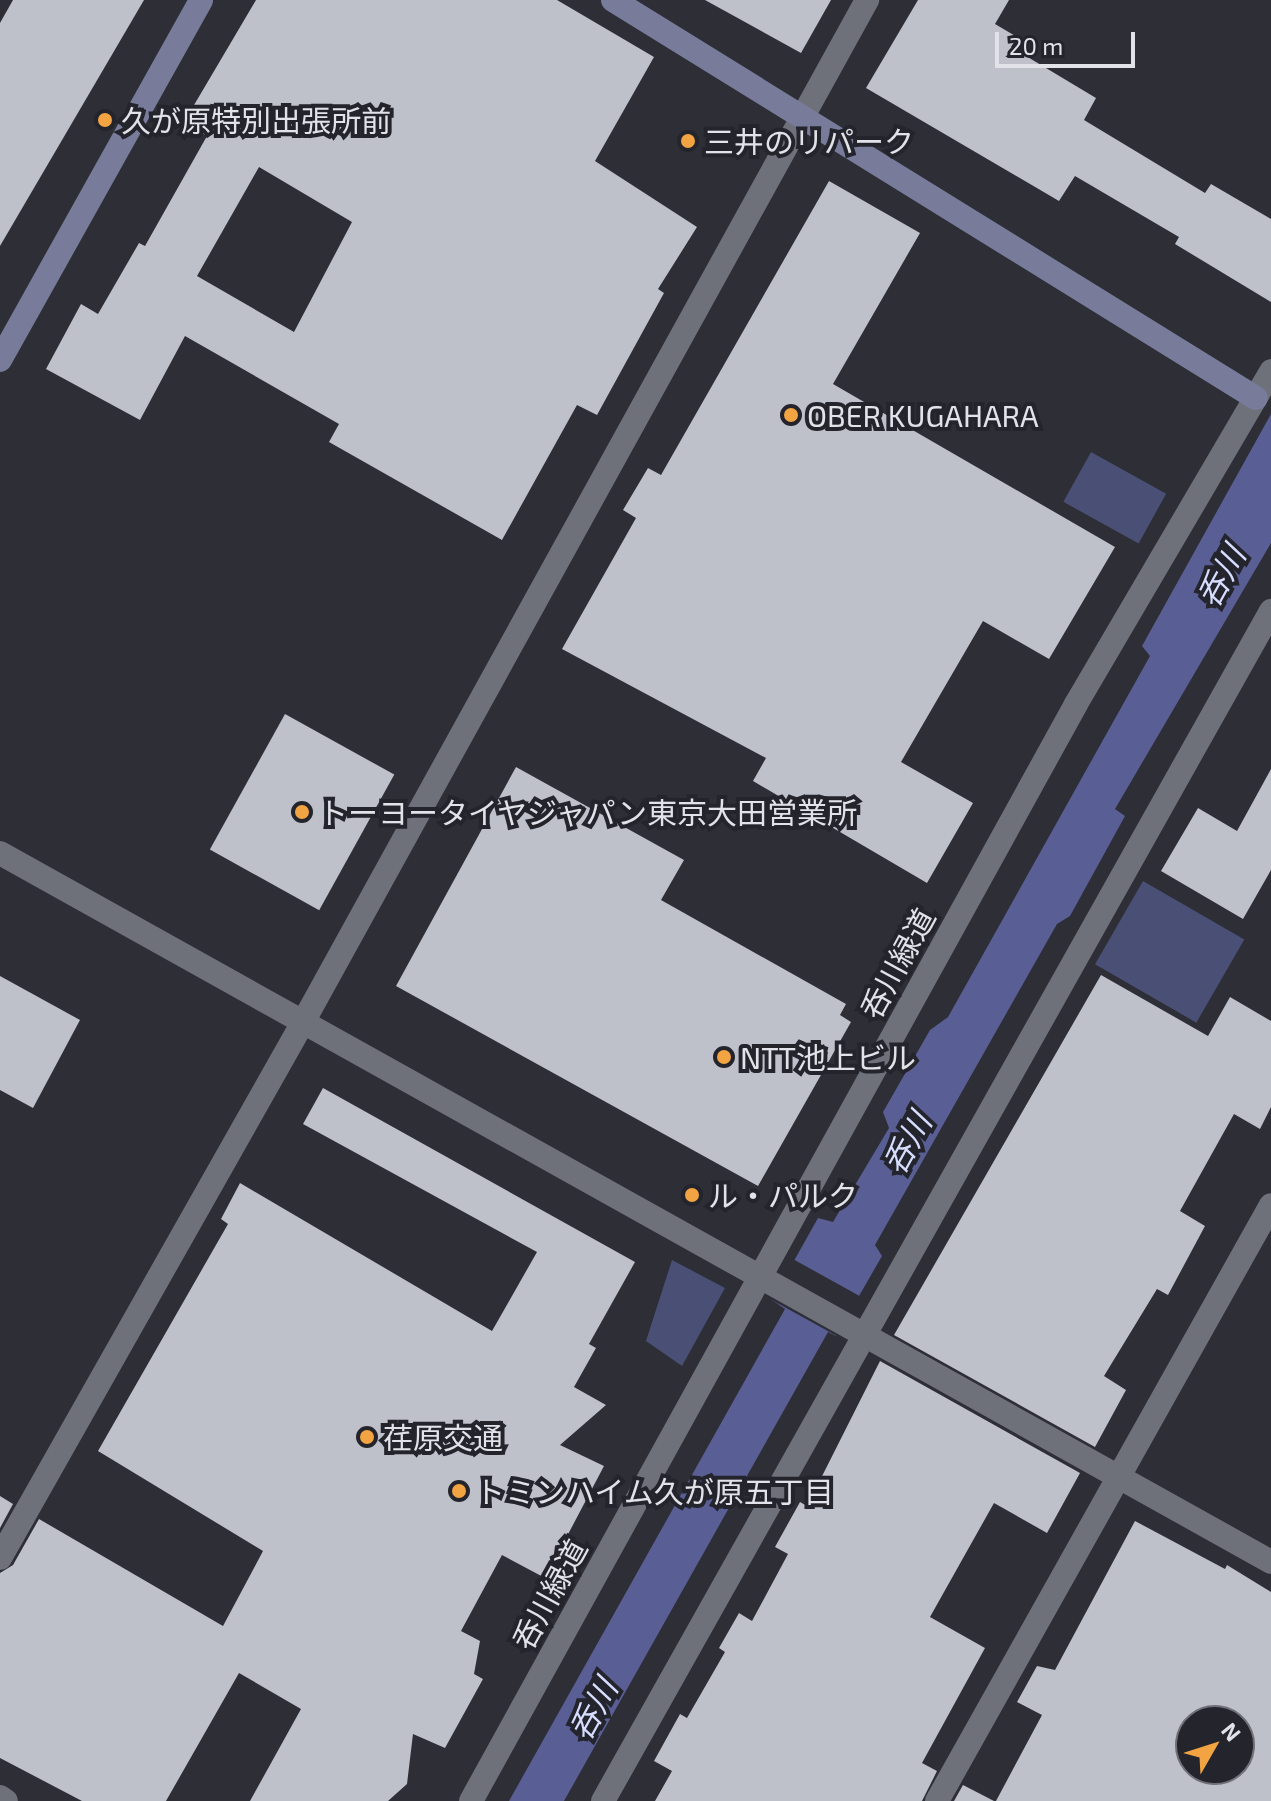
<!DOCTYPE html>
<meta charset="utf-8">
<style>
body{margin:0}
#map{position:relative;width:1271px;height:1801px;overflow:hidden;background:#2d2e36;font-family:"Exo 2","Noto Sans JP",sans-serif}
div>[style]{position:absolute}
.green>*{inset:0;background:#4a4f75;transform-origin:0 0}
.water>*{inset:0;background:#595e94}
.pier>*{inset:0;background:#2d2e36;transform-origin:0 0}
.building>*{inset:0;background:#bec0ca;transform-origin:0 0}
.street>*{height:24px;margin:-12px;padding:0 12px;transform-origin:12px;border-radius:12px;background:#6f717a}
.secondary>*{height:24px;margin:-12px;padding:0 12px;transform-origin:12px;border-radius:12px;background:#787c9a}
.dots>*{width:22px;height:22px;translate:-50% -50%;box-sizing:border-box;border:4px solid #23242c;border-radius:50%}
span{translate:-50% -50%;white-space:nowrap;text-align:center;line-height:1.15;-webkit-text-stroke:8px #23242c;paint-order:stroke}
.poi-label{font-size:30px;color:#e2e3e9}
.left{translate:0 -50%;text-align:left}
.street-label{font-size:30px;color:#e2e3e9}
.water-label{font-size:32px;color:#d7ddfe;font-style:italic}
.north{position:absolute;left:1175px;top:1705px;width:80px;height:80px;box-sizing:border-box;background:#23242c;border:2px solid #6f7078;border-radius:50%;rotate:51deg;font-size:22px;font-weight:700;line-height:32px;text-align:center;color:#e2e3e9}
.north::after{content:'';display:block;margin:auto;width:28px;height:36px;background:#f3a442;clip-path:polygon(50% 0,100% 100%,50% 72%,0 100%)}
.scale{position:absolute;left:995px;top:32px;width:140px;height:36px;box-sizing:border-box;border:4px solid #e2e3e9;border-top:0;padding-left:10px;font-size:24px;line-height:28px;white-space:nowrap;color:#e2e3e9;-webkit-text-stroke:6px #23242c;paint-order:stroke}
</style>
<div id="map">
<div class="green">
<div style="left:1091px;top:452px;width:86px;height:57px;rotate:29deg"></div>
<div style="left:1143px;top:881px;width:117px;height:96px;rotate:30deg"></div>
<div style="clip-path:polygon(672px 1260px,725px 1288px,682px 1366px,646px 1341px)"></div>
</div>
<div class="water">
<div style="clip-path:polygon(1271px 414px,1271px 543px,1115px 809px,1125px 816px,1070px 916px,1057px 924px,875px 1245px,882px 1256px,836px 1336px,828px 1332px,564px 1801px,509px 1801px,785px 1309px,772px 1300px,818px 1218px,833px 1222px,889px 1128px,883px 1112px,930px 1030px,948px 1017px,1150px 656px,1142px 646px)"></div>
</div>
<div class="pier">
<div style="left:791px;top:1258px;width:82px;height:46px;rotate:29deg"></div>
</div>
<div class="building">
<div style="clip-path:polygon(13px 0,144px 0,0 246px,0 23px)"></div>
<div style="clip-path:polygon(evenodd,256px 0,557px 0,654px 57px,595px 161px,697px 227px,658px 289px,664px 293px,597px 415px,577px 405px,502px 540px,329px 442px,339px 424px,185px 336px,140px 420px,46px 369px,81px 304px,98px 314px,139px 243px,145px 246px,207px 136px,184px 122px,256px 0,259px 167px,352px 222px,294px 332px,197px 276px,259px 167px)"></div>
<div style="clip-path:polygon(705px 0,831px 0,801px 53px)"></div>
<div style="clip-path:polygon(918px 0,1009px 0,995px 24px,1017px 37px,1011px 47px,1096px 98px,1084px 120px,1205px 193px,1211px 184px,1271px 219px,1271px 302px,1175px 244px,1179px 237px,1075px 176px,1059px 201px,866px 88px)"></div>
<div style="clip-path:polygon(829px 181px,920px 233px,833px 384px,1115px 547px,1049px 659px,983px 621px,901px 762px,973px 803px,927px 883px,753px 781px,766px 758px,562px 649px,636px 518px,623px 510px,648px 468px,661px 475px)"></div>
<div style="left:285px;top:714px;width:125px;height:155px;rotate:29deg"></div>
<div style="clip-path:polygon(516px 767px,684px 860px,661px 900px,846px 1004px,840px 1015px,851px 1022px,758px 1186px,396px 986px)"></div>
<div style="clip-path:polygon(1271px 769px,1271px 870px,1243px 919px,1161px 871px,1198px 808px,1237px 831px)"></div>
<div style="clip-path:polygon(1101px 975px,1208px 1036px,1230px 997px,1271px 1021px,1271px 1107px,1260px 1129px,1234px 1114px,1180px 1211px,1205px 1226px,1168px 1295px,1157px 1289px,1104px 1376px,1126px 1390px,1095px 1447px,894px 1335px)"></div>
<div style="clip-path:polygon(0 976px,80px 1020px,33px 1108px,0 1090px)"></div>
<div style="clip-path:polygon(323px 1088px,635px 1262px,589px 1344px,596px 1348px,574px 1387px,606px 1405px,560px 1445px,604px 1466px,545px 1578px,502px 1555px,461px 1631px,480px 1641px,474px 1674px,483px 1679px,445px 1748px,413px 1734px,407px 1784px,388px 1801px,250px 1801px,301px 1709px,239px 1673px,166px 1801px,82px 1801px,0 1758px,0 1573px,13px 1565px,39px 1519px,223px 1626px,263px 1551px,98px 1451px,228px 1224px,221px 1219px,240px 1183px,492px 1331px,537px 1252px,303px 1124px)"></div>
<div style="clip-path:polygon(880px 1361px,1080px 1473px,1047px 1533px,994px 1503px,930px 1617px,985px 1648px,922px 1763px,937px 1771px,922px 1801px,655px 1801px,672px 1771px,654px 1761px,680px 1714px,687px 1718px,725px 1652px,719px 1648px,739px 1613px,752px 1621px,788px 1554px,775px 1547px,800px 1502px,807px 1506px)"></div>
<div style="clip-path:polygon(0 1496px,13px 1504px,0 1528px)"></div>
<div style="clip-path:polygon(evenodd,1135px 1521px,1225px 1569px,1227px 1565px,1271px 1592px,1271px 1801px,996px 1801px,1042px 1715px,1017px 1702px,1037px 1666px,1055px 1670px,1135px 1521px,1191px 1721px,1239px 1721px,1239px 1769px,1191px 1769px,1191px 1721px)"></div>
<div style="clip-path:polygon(963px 1785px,994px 1801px,954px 1801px)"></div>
</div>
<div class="street">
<div style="left:0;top:853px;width:1455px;rotate:29.15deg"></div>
<div style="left:0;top:1558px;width:613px;rotate:-60.51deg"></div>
<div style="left:302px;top:1024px;width:1170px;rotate:-61.11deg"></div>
<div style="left:0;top:1797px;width:7px;rotate:34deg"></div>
<div style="left:471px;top:1801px;width:1253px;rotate:-61.12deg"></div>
<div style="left:1076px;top:704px;width:386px;rotate:-59.6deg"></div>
<div style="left:603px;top:1801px;width:1365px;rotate:-60.69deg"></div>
<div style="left:937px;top:1801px;width:683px;rotate:-60.73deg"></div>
</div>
<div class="secondary">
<div style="left:613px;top:0;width:756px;rotate:31.76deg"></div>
<div style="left:0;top:360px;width:412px;rotate:-60.8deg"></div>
</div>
<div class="dots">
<div style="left:105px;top:120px;background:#f3a442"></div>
<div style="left:688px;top:141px;background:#f3a442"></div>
<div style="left:791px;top:415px;background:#f3a442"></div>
<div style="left:302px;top:812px;background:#f3a442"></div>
<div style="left:724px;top:1057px;background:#f3a442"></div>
<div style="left:692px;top:1195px;background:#f3a442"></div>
<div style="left:367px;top:1437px;background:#f3a442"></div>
<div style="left:459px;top:1491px;background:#f3a442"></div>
</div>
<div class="poi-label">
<span class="left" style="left:121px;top:120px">久が原特別出張所前</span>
<span class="left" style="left:704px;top:141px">三井のリパーク</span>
<span class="left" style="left:807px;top:415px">OBER KUGAHARA</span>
<span class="left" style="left:318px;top:812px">トーヨータイヤジャパン東京大田営業所</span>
<span class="left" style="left:740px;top:1057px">NTT池上ビル</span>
<span class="left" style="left:708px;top:1195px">ル・パルク</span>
<span class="left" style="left:383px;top:1437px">荏原交通</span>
<span class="left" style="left:475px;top:1491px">トミンハイム久が原五丁目</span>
</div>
<div class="street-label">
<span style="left:897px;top:963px;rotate:-61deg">呑川緑道</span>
<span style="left:549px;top:1594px;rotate:-61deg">呑川緑道</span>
</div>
<div class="water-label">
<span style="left:1220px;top:576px;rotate:-61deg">呑川</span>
<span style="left:906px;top:1143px;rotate:-61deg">呑川</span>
<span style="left:592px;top:1709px;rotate:-61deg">呑川</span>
</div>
<div class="north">N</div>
<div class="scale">20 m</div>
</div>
